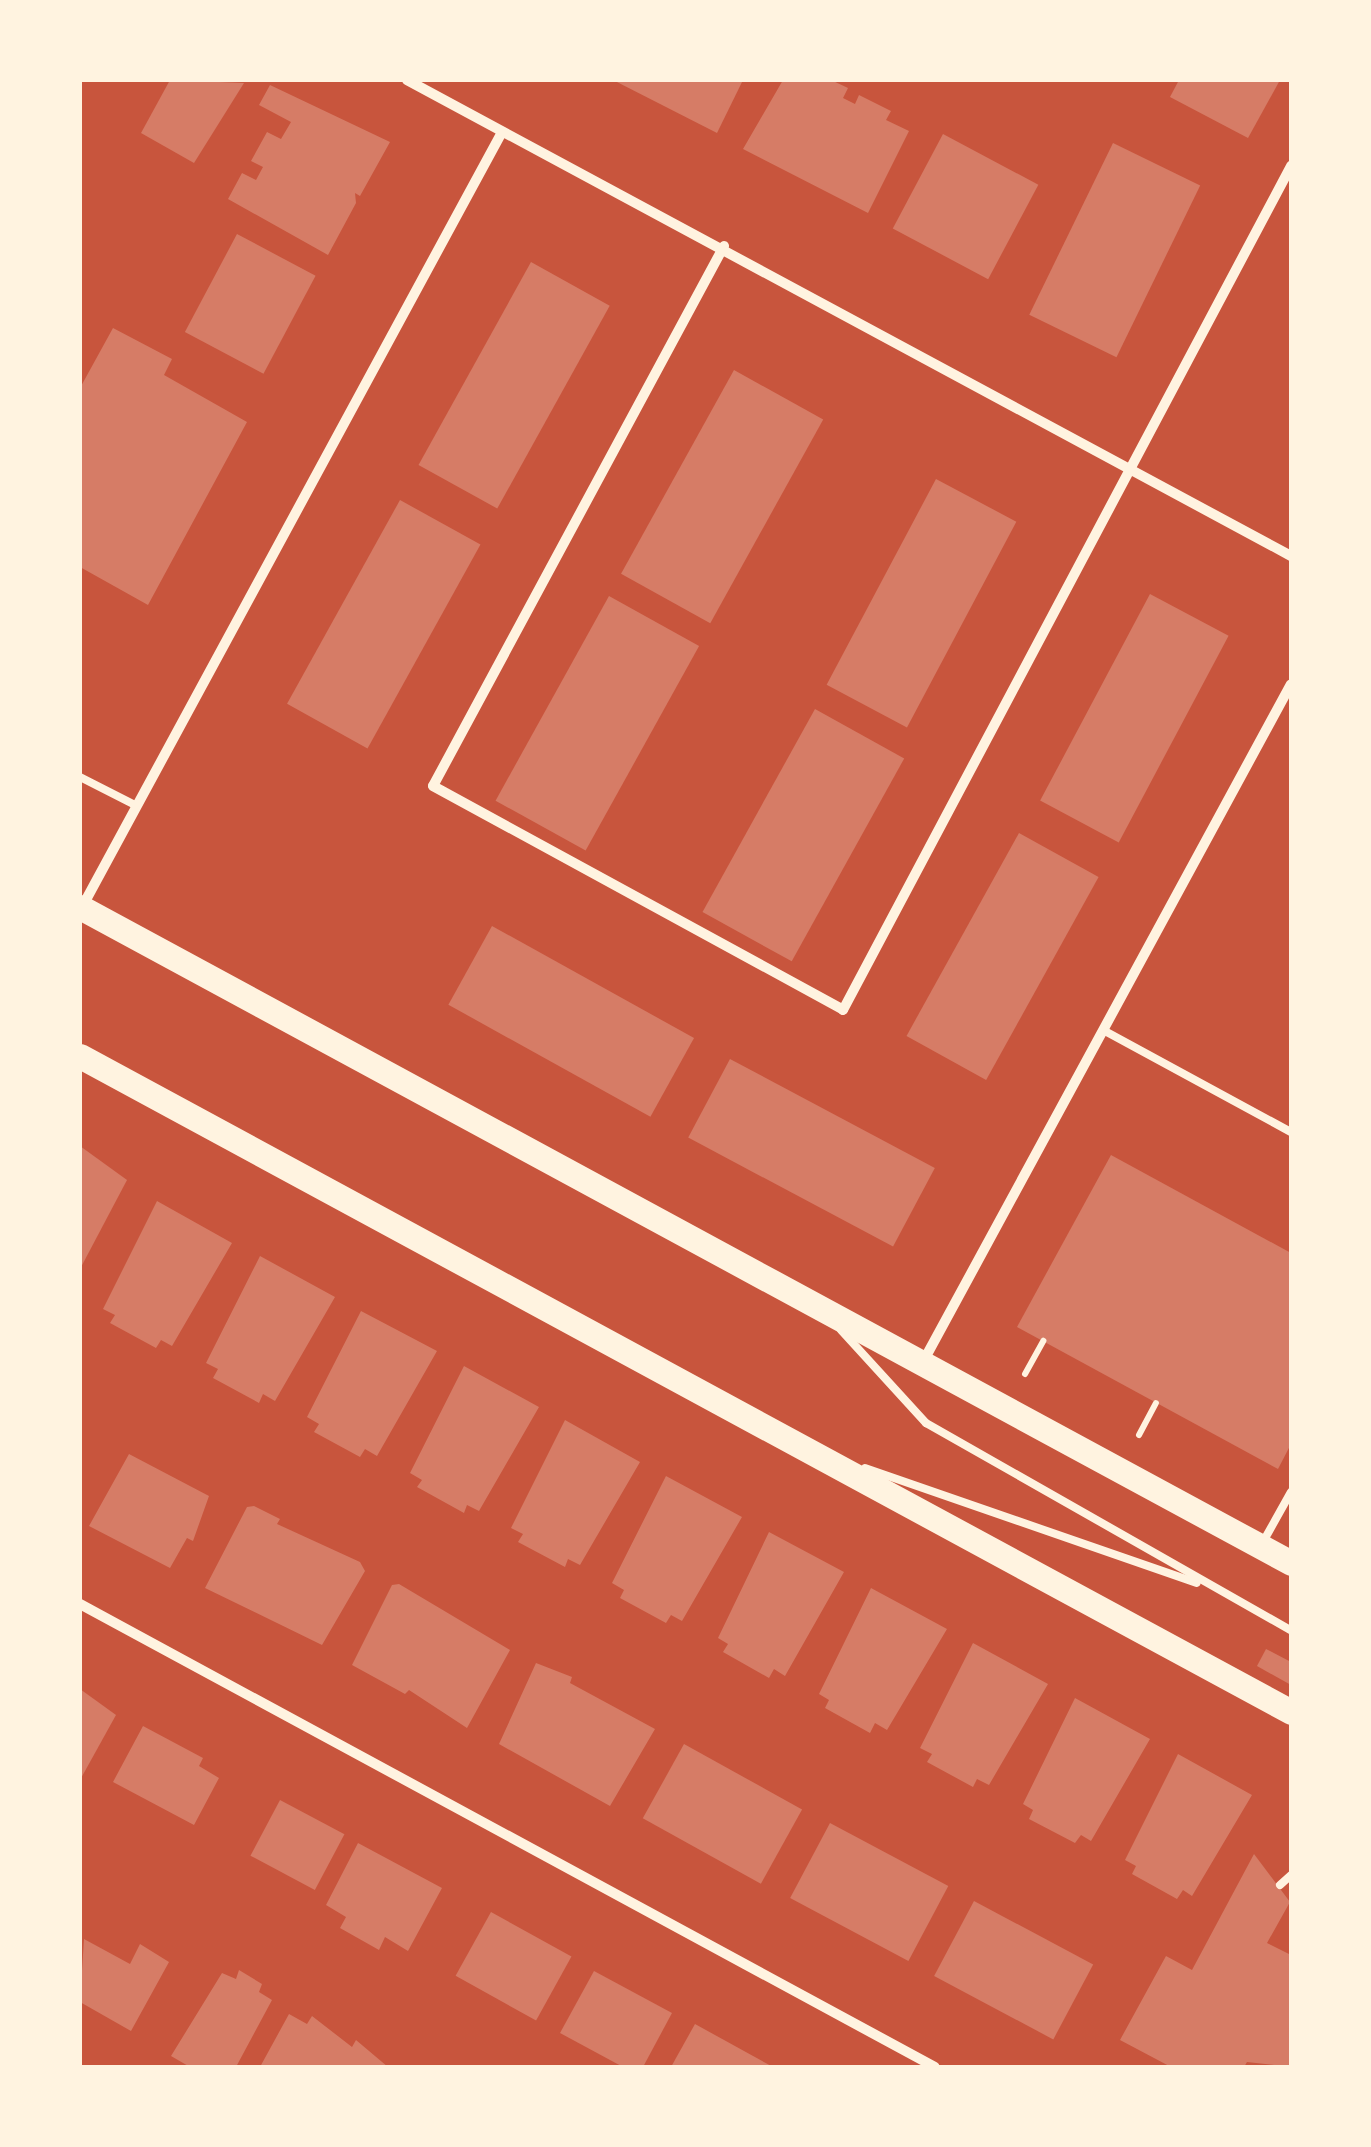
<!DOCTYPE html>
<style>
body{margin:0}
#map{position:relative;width:1371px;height:2147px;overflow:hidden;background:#c8553d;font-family:"Golos Text",sans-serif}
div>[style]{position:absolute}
.building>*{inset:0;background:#d67c66;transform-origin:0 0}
.path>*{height:6px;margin:-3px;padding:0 3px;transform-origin:3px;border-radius:3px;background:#fff3e0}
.service>*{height:8px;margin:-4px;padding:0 4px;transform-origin:4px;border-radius:4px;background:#fff3e0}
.minor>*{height:10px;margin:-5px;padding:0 5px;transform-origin:5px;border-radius:5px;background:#fff3e0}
.primary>*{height:25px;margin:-12.5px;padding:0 12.5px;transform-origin:12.5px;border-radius:12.5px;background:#fff3e0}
span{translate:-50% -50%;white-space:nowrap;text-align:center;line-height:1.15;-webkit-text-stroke:8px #fff3e0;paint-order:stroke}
.frame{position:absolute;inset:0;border:82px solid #fff3e0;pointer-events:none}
</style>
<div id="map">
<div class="building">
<div style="clip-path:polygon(170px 80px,244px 83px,194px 163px,141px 133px)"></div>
<div style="clip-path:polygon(613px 80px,743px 80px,717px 133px)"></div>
<div style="clip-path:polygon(783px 80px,831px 80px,848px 88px,843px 98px,855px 104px,859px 95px,891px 111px,886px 120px,909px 131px,868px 213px,743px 149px)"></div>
<div style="clip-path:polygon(1179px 80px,1280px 80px,1248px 138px,1170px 97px)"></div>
<div style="clip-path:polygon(270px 85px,390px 142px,360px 196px,355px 193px,356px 203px,328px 255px,228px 199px,242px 173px,256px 180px,263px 167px,251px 161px,267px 132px,281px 139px,291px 122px,259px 105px)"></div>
<div style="left:943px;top:134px;width:108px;height:107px;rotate:28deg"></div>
<div style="left:1113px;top:143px;width:97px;height:191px;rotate:26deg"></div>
<div style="left:237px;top:234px;width:89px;height:111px;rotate:28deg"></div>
<div style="left:531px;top:262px;width:90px;height:232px;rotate:29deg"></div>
<div style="clip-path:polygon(113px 328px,172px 359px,164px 375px,247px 422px,148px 605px,80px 567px,80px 388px)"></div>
<div style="left:734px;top:370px;width:102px;height:233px;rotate:29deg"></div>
<div style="left:936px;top:479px;width:91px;height:233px;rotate:28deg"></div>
<div style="left:400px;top:500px;width:92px;height:233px;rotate:29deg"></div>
<div style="left:1150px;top:594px;width:89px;height:234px;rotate:28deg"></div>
<div style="left:609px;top:596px;width:103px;height:234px;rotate:29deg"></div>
<div style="left:815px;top:709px;width:102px;height:232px;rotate:29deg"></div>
<div style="left:1019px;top:833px;width:91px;height:232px;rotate:29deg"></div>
<div style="left:492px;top:926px;width:231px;height:90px;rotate:29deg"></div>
<div style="left:730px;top:1059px;width:232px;height:89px;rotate:28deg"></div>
<div style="clip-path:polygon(80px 1146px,127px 1180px,80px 1269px)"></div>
<div style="clip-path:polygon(1111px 1155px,1291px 1253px,1291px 1444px,1278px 1469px,1017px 1327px)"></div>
<div style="clip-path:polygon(157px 1201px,232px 1243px,172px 1346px,161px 1340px,156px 1348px,110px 1323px,115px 1315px,103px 1309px)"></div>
<div style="clip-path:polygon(260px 1256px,335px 1297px,275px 1401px,263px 1394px,259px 1403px,213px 1378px,218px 1369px,206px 1363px)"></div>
<div style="clip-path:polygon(361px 1311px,437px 1351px,377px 1456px,365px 1449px,360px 1457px,314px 1432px,319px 1424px,307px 1417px)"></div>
<div style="clip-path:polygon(464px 1366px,539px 1407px,479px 1511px,467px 1505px,464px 1513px,417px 1487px,422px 1480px,410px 1473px)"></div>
<div style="clip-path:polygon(565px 1420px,640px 1462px,580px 1565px,568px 1559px,565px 1567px,518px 1542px,523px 1534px,511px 1528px)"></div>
<div style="clip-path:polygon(129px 1454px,209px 1496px,193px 1541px,187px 1538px,170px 1568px,89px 1526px)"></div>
<div style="clip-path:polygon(666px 1476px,742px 1517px,682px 1621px,671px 1615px,666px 1623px,620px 1598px,624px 1590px,612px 1583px)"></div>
<div style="clip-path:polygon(254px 1506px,280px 1519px,277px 1524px,360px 1562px,365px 1571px,322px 1645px,205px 1588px,247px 1507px)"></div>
<div style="clip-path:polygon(769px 1532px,844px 1572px,785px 1676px,774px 1669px,769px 1678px,723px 1652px,728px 1644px,718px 1638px)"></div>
<div style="clip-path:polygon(399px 1584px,510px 1650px,467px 1728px,409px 1690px,405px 1694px,352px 1665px,392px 1585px)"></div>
<div style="clip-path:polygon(871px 1588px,947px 1629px,887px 1730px,875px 1723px,870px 1733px,825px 1708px,829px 1700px,819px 1694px)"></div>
<div style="clip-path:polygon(973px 1643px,1048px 1684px,989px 1785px,977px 1779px,973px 1787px,927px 1762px,932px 1754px,920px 1748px)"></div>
<div style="clip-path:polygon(1266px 1649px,1291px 1662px,1291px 1685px,1257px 1666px)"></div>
<div style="clip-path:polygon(536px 1663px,572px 1677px,570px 1683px,655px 1729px,610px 1806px,499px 1744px)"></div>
<div style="clip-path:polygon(80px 1689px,116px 1715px,80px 1780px)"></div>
<div style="clip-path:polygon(1075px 1698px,1150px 1739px,1091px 1841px,1081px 1835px,1075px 1843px,1029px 1819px,1033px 1810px,1023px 1804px)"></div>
<div style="clip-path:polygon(143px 1726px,203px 1758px,199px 1766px,219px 1778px,194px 1825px,113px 1782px)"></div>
<div style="left:684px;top:1744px;width:135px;height:85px;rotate:29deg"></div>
<div style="clip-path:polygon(1178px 1754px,1252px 1795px,1192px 1896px,1183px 1890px,1177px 1899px,1132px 1874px,1136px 1866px,1125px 1860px)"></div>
<div style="left:280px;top:1800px;width:73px;height:63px;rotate:28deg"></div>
<div style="left:830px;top:1823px;width:134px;height:85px;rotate:28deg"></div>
<div style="clip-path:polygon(358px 1843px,442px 1888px,408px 1951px,385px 1937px,379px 1950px,340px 1928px,346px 1917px,326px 1905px)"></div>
<div style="clip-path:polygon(1254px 1854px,1290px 1902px,1267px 1943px,1291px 1955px,1291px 2067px,1247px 2062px,1244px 2067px,1171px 2067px,1120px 2040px,1166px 1956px,1192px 1970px)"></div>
<div style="left:974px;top:1901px;width:135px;height:85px;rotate:28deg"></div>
<div style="left:491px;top:1912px;width:92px;height:73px;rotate:29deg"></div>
<div style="clip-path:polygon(84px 1939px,130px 1964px,140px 1944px,169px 1962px,131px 2031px,80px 2002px)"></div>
<div style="clip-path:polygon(239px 1970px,262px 1984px,259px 1992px,272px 2000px,236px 2067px,190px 2067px,171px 2056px,222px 1973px,236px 1979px)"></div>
<div style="clip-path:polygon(594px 1971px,672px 2013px,643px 2067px,623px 2067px,560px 2033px)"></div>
<div style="clip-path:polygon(289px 2014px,307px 2024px,312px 2016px,352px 2047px,356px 2040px,388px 2067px,260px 2067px)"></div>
<div style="clip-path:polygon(695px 2024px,773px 2067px,671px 2067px)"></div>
</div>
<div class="path">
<div style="left:1025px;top:1374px;width:38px;rotate:-61deg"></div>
<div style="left:1139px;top:1435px;width:36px;rotate:-62deg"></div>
</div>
<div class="service">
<div style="left:80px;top:777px;width:64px;rotate:27deg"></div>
<div style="left:1103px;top:1030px;width:214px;rotate:28.5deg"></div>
<div style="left:841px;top:1330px;width:126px;rotate:47.6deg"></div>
<div style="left:926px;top:1423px;width:420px;rotate:29.6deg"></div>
<div style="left:865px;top:1468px;width:351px;rotate:19.1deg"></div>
<div style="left:1263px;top:1542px;width:57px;rotate:-60.8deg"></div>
<div style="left:1280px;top:1885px;width:15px;rotate:-42deg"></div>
</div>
<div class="minor">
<div style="left:407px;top:80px;width:1004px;rotate:28.3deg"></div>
<div style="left:724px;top:246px;width:613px;rotate:118.32deg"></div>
<div style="left:433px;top:786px;width:467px;rotate:28.6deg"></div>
<div style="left:843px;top:1010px;width:956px;rotate:-62.04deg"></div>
<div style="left:81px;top:909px;width:884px;rotate:-61.55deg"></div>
<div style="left:924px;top:1360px;width:769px;rotate:-61.5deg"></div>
<div style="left:80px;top:1604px;width:972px;rotate:28.44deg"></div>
</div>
<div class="primary">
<div style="left:80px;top:907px;width:1377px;rotate:28.44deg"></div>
<div style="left:80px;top:1056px;width:1377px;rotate:28.44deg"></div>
</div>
<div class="frame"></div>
</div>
